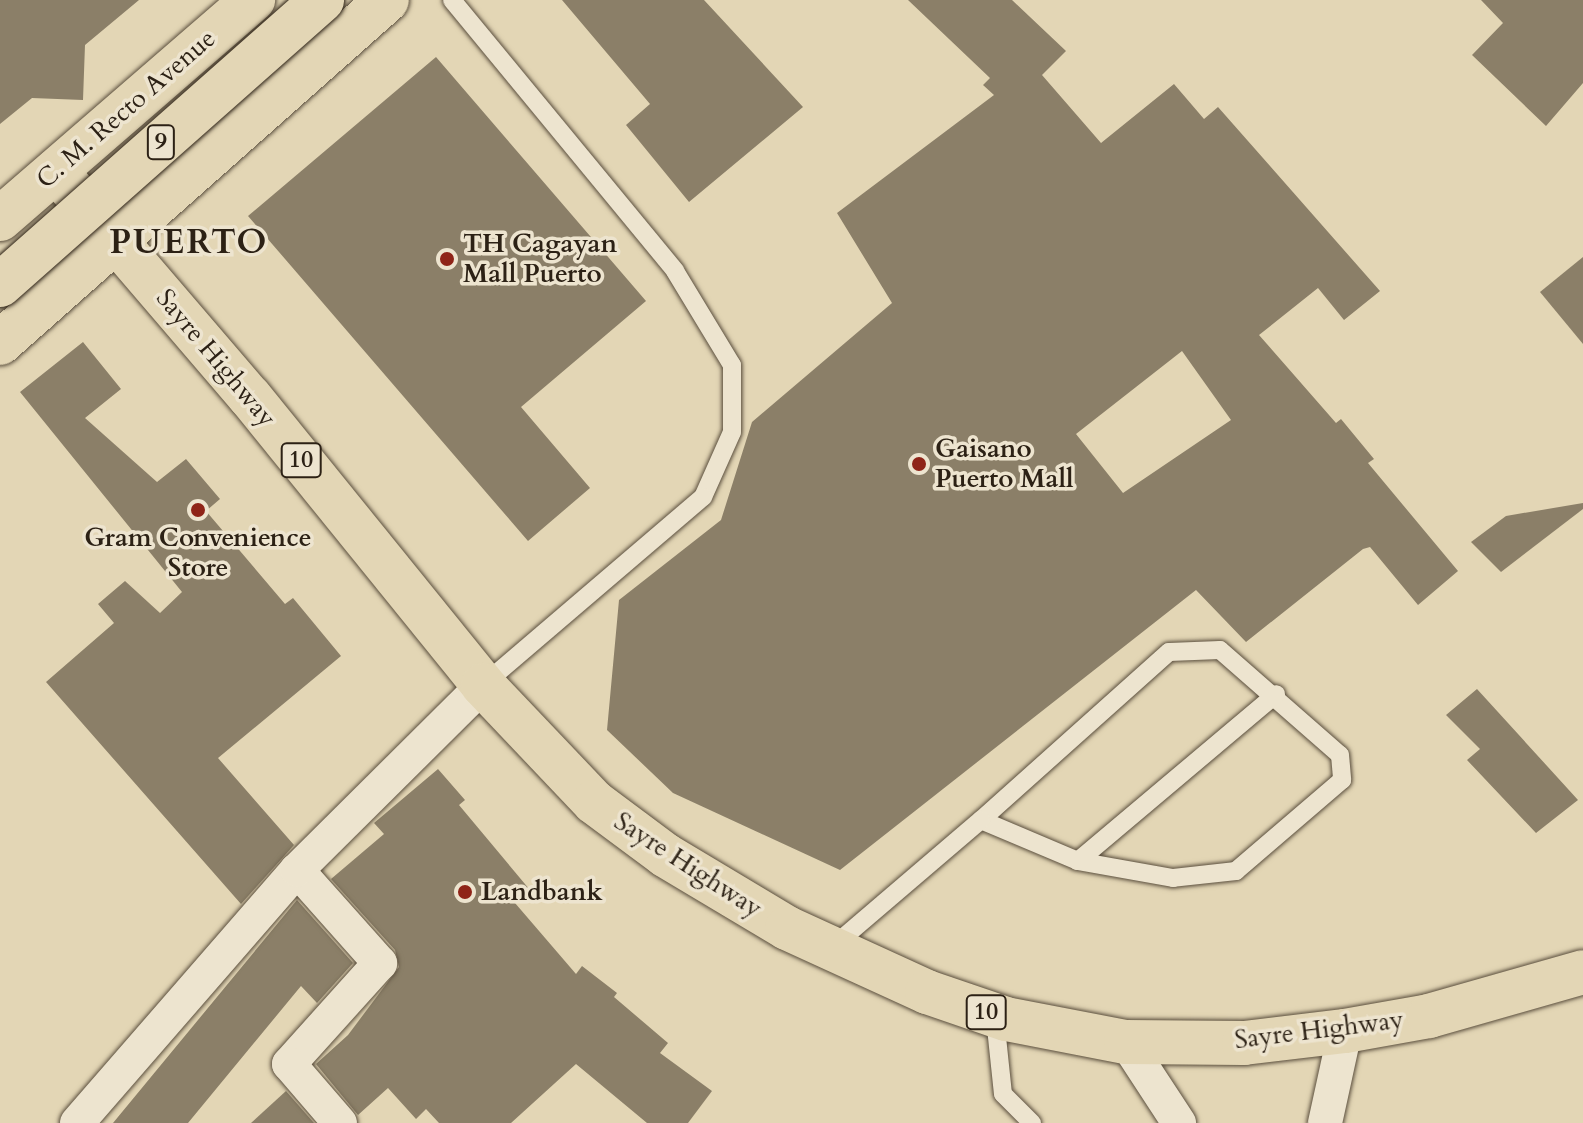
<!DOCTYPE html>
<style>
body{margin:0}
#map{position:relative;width:1583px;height:1123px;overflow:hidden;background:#e3d6b5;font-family:Cardo,serif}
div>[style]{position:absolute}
.building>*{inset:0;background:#8b7f68}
.roads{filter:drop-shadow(0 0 2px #5a4e3d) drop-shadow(0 0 2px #5a4e3d)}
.lane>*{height:18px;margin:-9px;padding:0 9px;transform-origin:9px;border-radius:9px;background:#ede4cf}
.street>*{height:34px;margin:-17px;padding:0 17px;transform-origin:17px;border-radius:17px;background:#ede4cf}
.highway>*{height:44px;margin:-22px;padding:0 22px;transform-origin:22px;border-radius:22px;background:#e3d6b5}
.bridges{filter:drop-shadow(0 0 2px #2c2115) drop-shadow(0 0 2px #2c2115)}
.highway-bridge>*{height:44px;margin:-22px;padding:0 22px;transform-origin:22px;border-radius:22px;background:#e3d6b5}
.dots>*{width:22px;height:22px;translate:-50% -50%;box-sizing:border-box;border:4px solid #ede4cf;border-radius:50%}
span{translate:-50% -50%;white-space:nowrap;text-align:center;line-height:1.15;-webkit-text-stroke:7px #ede4cf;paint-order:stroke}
.shield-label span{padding:2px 6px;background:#ede4cf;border:2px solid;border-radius:6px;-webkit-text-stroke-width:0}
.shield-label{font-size:24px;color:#2c2115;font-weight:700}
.street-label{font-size:26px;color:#2c2115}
.poi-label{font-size:26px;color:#2c2115;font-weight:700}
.left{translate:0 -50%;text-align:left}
.district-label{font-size:34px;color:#2c2115;font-weight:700;letter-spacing:2px}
</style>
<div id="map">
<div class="building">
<div style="clip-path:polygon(0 0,139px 0,85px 45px,83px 100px,32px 98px,0 124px)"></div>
<div style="clip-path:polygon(562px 0,704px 0,803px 107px,689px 202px,626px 125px,650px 104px)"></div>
<div style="clip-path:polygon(evenodd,908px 0,1012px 0,1066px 51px,1042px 75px,1101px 143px,1174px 84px,1204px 119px,1218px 107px,1380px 291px,1344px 320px,1318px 288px,1259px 335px,1336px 423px,1341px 419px,1374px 459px,1368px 463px,1458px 571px,1418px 605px,1370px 547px,1363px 549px,1246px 642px,1196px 590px,840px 870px,673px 793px,607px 730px,619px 600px,721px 520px,752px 422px,892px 303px,837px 213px,994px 95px,983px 85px,990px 78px,908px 0,1182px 351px,1231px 420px,1123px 493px,1076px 434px,1182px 351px)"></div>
<div style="clip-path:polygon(1481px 0,1583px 0,1583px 83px,1546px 126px,1472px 55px,1503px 23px)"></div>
<div style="clip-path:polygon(436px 57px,646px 301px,521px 407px,590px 488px,528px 541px,248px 216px)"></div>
<div style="clip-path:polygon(1583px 257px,1583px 344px,1540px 292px)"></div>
<div style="clip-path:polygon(83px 342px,121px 389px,85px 418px,157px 482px,186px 459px,220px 499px,206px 511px,285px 604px,293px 598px,341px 656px,218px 758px,294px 845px,241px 904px,46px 682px,114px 623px,98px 604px,125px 581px,160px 613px,182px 592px,20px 392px)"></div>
<div style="clip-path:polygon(1583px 503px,1583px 509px,1501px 572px,1471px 542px,1506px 516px)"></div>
<div style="clip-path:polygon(1477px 689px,1578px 800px,1536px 833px,1467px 760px,1480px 749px,1446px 715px)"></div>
<div style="clip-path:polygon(438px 769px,465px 800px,459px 805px,530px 890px,515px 903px,576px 974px,582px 966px,617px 993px,614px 997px,668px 1043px,660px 1053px,712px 1091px,688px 1123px,647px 1123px,576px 1064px,511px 1123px,439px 1123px,426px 1109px,416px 1119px,388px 1088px,358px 1115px,316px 1064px,348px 1035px,399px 967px,395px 950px,331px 879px,384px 834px,374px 823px)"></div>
<div style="clip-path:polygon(297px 900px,353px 963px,317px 1003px,301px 986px,188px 1123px,113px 1123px)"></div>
<div style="clip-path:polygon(286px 1091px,314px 1123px,251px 1123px)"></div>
</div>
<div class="roads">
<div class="lane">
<div style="left:452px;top:0;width:351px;rotate:50.5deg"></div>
<div style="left:675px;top:271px;width:110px;rotate:58.8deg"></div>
<div style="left:732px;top:365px;width:67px;rotate:90deg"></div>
<div style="left:732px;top:432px;width:71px;rotate:114deg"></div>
<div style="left:703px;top:497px;width:289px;rotate:139.5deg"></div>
<div style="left:1220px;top:650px;width:159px;rotate:41.2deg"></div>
<div style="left:1340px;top:755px;width:25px;rotate:85deg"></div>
<div style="left:1342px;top:780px;width:140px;rotate:139.4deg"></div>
<div style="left:1236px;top:871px;width:63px;rotate:173.7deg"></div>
<div style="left:1173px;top:878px;width:97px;rotate:-169.9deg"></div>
<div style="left:1078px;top:861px;width:105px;rotate:-157.1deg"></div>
<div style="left:981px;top:820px;width:252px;rotate:-41.8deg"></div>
<div style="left:1169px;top:652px;width:51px;rotate:-2.2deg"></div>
<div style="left:1078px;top:861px;width:259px;rotate:-40.1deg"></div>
<div style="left:831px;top:948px;width:197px;rotate:-40.5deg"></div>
<div style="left:995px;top:1018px;width:76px;rotate:84deg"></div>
<div style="left:1003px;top:1094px;width:41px;rotate:45deg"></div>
</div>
<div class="street">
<div style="left:297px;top:870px;width:125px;rotate:48.3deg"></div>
<div style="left:380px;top:963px;width:136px;rotate:132deg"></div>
<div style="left:289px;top:1064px;width:78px;rotate:49.2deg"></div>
<div style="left:1126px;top:1042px;width:97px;rotate:56.8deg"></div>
<div style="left:77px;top:1123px;width:335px;rotate:-49deg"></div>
<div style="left:297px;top:870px;width:262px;rotate:-44.8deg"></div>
<div style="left:1325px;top:1123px;width:94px;rotate:-77.7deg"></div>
</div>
<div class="highway">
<div style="left:56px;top:171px;width:298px;rotate:49.4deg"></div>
<div style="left:250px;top:397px;width:370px;rotate:51deg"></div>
<div style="left:483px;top:685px;width:161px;rotate:46.5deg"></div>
<div style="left:594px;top:802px;width:89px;rotate:36.7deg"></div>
<div style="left:665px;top:855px;width:142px;rotate:30.9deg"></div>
<div style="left:787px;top:928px;width:154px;rotate:24.6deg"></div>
<div style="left:927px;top:992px;width:83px;rotate:18.9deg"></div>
<div style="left:1006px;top:1019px;width:122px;rotate:10.9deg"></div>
<div style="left:1126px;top:1042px;width:118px;rotate:0.5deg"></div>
<div style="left:1244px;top:1043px;width:102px;rotate:-6.8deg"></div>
<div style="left:1345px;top:1031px;width:85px;rotate:-10.1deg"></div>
<div style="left:1429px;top:1016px;width:160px;rotate:-15.9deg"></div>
<div style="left:0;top:219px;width:335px;rotate:-40.9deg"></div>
<div style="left:0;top:343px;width:517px;rotate:-41.55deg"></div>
</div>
</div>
<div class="bridges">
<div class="highway-bridge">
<div style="left:0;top:285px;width:430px;rotate:-41.5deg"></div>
</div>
</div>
<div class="dots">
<div style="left:447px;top:259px;background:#8f2418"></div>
<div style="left:919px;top:464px;background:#8f2418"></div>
<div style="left:198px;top:510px;background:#8f2418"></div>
<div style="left:465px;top:892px;background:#8f2418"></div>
</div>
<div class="shield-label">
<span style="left:161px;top:142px">9</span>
<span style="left:301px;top:460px">10</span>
<span style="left:986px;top:1012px">10</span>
</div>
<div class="street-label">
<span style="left:126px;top:109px;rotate:-41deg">C. M. Recto Avenue</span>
<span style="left:216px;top:358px;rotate:50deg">Sayre Highway</span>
<span style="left:688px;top:865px;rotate:33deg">Sayre Highway</span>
<span style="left:1319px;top:1030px;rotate:-7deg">Sayre Highway</span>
</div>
<div class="poi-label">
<span class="left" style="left:463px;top:259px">TH Cagayan<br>Mall Puerto</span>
<span class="left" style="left:935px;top:464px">Gaisano<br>Puerto Mall</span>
<span style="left:198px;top:553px">Gram Convenience<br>Store</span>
<span class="left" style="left:481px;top:892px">Landbank</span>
</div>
<div class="district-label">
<span style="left:189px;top:243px">PUERTO</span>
</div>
</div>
